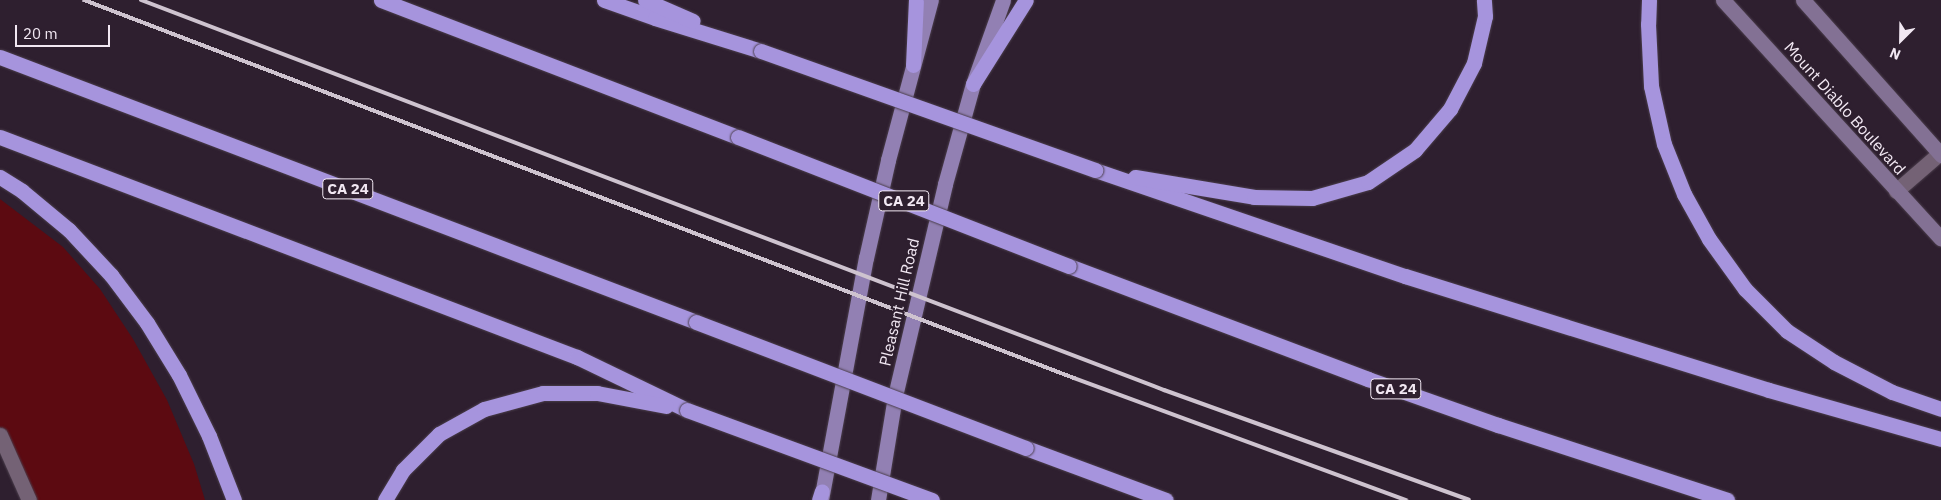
<!DOCTYPE html>
<style>
body{margin:0}
#map{position:relative;width:1941px;height:500px;overflow:hidden;background:#2e1f2f;font-family:"IBM Plex Sans",sans-serif}
div>[style]{position:absolute}
.green>*{inset:0;background:#5c0a11}
.roads{filter:drop-shadow(0 0 1px #4b3e4c) drop-shadow(0 0 1px #4b3e4c)}
.minor>*{height:15px;margin:-7.5px;padding:0 7.5px;transform-origin:7.5px;border-radius:7.5px;background:#746275}
.secondary>*{height:15px;margin:-7.5px;padding:0 7.5px;transform-origin:7.5px;border-radius:7.5px;background:#837194}
.primary>*{height:15px;margin:-7.5px;padding:0 7.5px;transform-origin:7.5px;border-radius:7.5px;background:#9280b3}
.motorway>*{height:15px;margin:-7.5px;padding:0 7.5px;transform-origin:7.5px;border-radius:7.5px;background:#a694dd}
.rail>*{height:4px;margin:-2px;padding:0 2px;transform-origin:2px;border-radius:2px;background:#cec3cf}
.bridges{filter:drop-shadow(0 0 1px #4b3e4c) drop-shadow(0 0 1px #4b3e4c)}
.motorway-bridge>*{height:15px;margin:-7.5px;padding:0 7.5px;transform-origin:7.5px;border-radius:7.5px;background:#a694dd}
span{translate:-50% -50%;white-space:nowrap;text-align:center;line-height:1.15;-webkit-text-stroke:4px #2e1f2f;paint-order:stroke}
.shield-label span{padding:1px 4px;background:#2e1f2f;border:1px solid;border-radius:4px;-webkit-text-stroke-width:0}
.shield-label{font-size:15px;color:#f2e8f3;font-weight:700}
.street-label{font-size:16px;color:#f2e8f3}
.north{position:absolute;left:1876px;top:15px;width:50px;height:50px;-webkit-text-stroke:4px #2e1f2f;paint-order:stroke;rotate:203deg;font-size:14px;font-weight:700;line-height:20px;text-align:center;color:#f2e8f3}
.north::after{content:'';display:block;margin:auto;width:18px;height:22px;background:#f2e8f3;clip-path:polygon(50% 0,100% 100%,50% 72%,0 100%)}
.scale{position:absolute;left:15px;top:25px;width:95px;height:22px;box-sizing:border-box;border:2px solid #f2e8f3;border-top:0;padding-left:6px;font-size:15px;line-height:18px;white-space:nowrap;color:#f2e8f3;-webkit-text-stroke:4px #2e1f2f;paint-order:stroke}
</style>
<div id="map">
<div class="green">
<div style="clip-path:polygon(0 199px,63px 247px,100px 289px,133px 339px,167px 400px,194px 464px,205px 500px,29px 500px,0 435px)"></div>
</div>
<div class="roads">
<div class="minor">
<div style="left:1896px;top:191px;width:60px;rotate:-40.9deg"></div>
<div style="left:0;top:435px;width:71px;rotate:66deg"></div>
</div>
<div class="secondary">
<div style="left:1723px;top:0;width:323px;rotate:47.6deg"></div>
<div style="left:1803px;top:0;width:208px;rotate:48.3deg"></div>
</div>
<div class="primary">
<div style="left:821px;top:500px;width:246px;rotate:-79.5deg"></div>
<div style="left:866px;top:258px;width:100px;rotate:-77.3deg"></div>
<div style="left:888px;top:160px;width:166px;rotate:-75deg"></div>
<div style="left:878px;top:500px;width:105px;rotate:-80.7deg"></div>
<div style="left:895px;top:396px;width:218px;rotate:-76.7deg"></div>
<div style="left:945px;top:184px;width:104px;rotate:-74.4deg"></div>
<div style="left:973px;top:84px;width:89px;rotate:-70.3deg"></div>
</div>
<div class="motorway">
<div style="left:381px;top:0;width:382px;rotate:21deg"></div>
<div style="left:604px;top:0;width:54px;rotate:19.4deg"></div>
<div style="left:655px;top:18px;width:111px;rotate:17.3deg"></div>
<div style="left:645px;top:0;width:52px;rotate:23.6deg"></div>
<div style="left:1649px;top:0;width:24px;rotate:92deg"></div>
<div style="left:1648px;top:24px;width:62px;rotate:87.2deg"></div>
<div style="left:1651px;top:86px;width:59px;rotate:77.4deg"></div>
<div style="left:1664px;top:144px;width:54px;rotate:68.2deg"></div>
<div style="left:1684px;top:194px;width:51px;rotate:60.9deg"></div>
<div style="left:1709px;top:239px;width:62px;rotate:54.2deg"></div>
<div style="left:1745px;top:289px;width:59px;rotate:45deg"></div>
<div style="left:1787px;top:331px;width:56px;rotate:33.4deg"></div>
<div style="left:1834px;top:362px;width:65px;rotate:27.3deg"></div>
<div style="left:1892px;top:392px;width:52px;rotate:19.1deg"></div>
<div style="left:0;top:57px;width:745px;rotate:20.84deg"></div>
<div style="left:913px;top:65px;width:65px;rotate:-87.4deg"></div>
<div style="left:973px;top:84px;width:99px;rotate:-57.8deg"></div>
<div style="left:0;top:137px;width:618px;rotate:20.87deg"></div>
<div style="left:577px;top:357px;width:122px;rotate:25.7deg"></div>
<div style="left:1095px;top:170px;width:328px;rotate:18.9deg"></div>
<div style="left:1405px;top:276px;width:381px;rotate:17.4deg"></div>
<div style="left:1769px;top:390px;width:179px;rotate:15.9deg"></div>
<div style="left:0;top:177px;width:26px;rotate:32deg"></div>
<div style="left:22px;top:191px;width:61px;rotate:39.7deg"></div>
<div style="left:69px;top:230px;width:62px;rotate:47deg"></div>
<div style="left:111px;top:275px;width:60px;rotate:53.1deg"></div>
<div style="left:147px;top:323px;width:61px;rotate:58.4deg"></div>
<div style="left:179px;top:375px;width:68px;rotate:63.8deg"></div>
<div style="left:209px;top:436px;width:69px;rotate:68.7deg"></div>
<div style="left:1135px;top:177px;width:121px;rotate:9.5deg"></div>
<div style="left:1254px;top:197px;width:58px;rotate:1deg"></div>
<div style="left:1312px;top:198px;width:58px;rotate:-15.9deg"></div>
<div style="left:1368px;top:182px;width:57px;rotate:-34.2deg"></div>
<div style="left:1415px;top:150px;width:54px;rotate:-49.5deg"></div>
<div style="left:1450px;top:109px;width:52px;rotate:-62.4deg"></div>
<div style="left:1474px;top:63px;width:48px;rotate:-76.8deg"></div>
<div style="left:1485px;top:16px;width:16px;rotate:-94deg"></div>
<div style="left:1069px;top:266px;width:320px;rotate:20.7deg"></div>
<div style="left:1368px;top:379px;width:138px;rotate:19.5deg"></div>
<div style="left:1498px;top:425px;width:241px;rotate:18.1deg"></div>
<div style="left:1026px;top:448px;width:149px;rotate:20.4deg"></div>
<div style="left:385px;top:500px;width:35px;rotate:-59deg"></div>
<div style="left:403px;top:470px;width:51px;rotate:-45deg"></div>
<div style="left:439px;top:434px;width:51px;rotate:-29.1deg"></div>
<div style="left:484px;top:409px;width:61px;rotate:-15.2deg"></div>
<div style="left:543px;top:393px;width:54px"></div>
<div style="left:597px;top:393px;width:70px;rotate:10.7deg"></div>
<div style="left:819px;top:500px;width:9px;rotate:-72deg"></div>
</div>
</div>
<div class="rail">
<div style="left:84px;top:0;width:1060px;rotate:20.9deg"></div>
<div style="left:1074px;top:378px;width:354px;rotate:20.2deg"></div>
<div style="left:141px;top:0;width:1095px;rotate:20.87deg"></div>
<div style="left:1164px;top:390px;width:324px;rotate:19.8deg"></div>
</div>
<div class="bridges">
<div class="motorway-bridge">
<div style="left:761px;top:51px;width:355px;rotate:19.6deg"></div>
<div style="left:738px;top:137px;width:355px;rotate:21.3deg"></div>
<div style="left:696px;top:322px;width:353px;rotate:20.9deg"></div>
<div style="left:687px;top:410px;width:261px;rotate:20.2deg"></div>
</div>
</div>
<div class="shield-label">
<span style="left:348px;top:189px">CA 24</span>
<span style="left:904px;top:201px">CA 24</span>
<span style="left:1396px;top:389px">CA 24</span>
</div>
<div class="street-label">
<span style="left:1845px;top:108px;rotate:48deg">Mount Diablo Boulevard</span>
<span style="left:899px;top:302px;rotate:-77deg">Pleasant Hill Road</span>
</div>
<div class="north">N</div>
<div class="scale">20 m</div>
</div>
